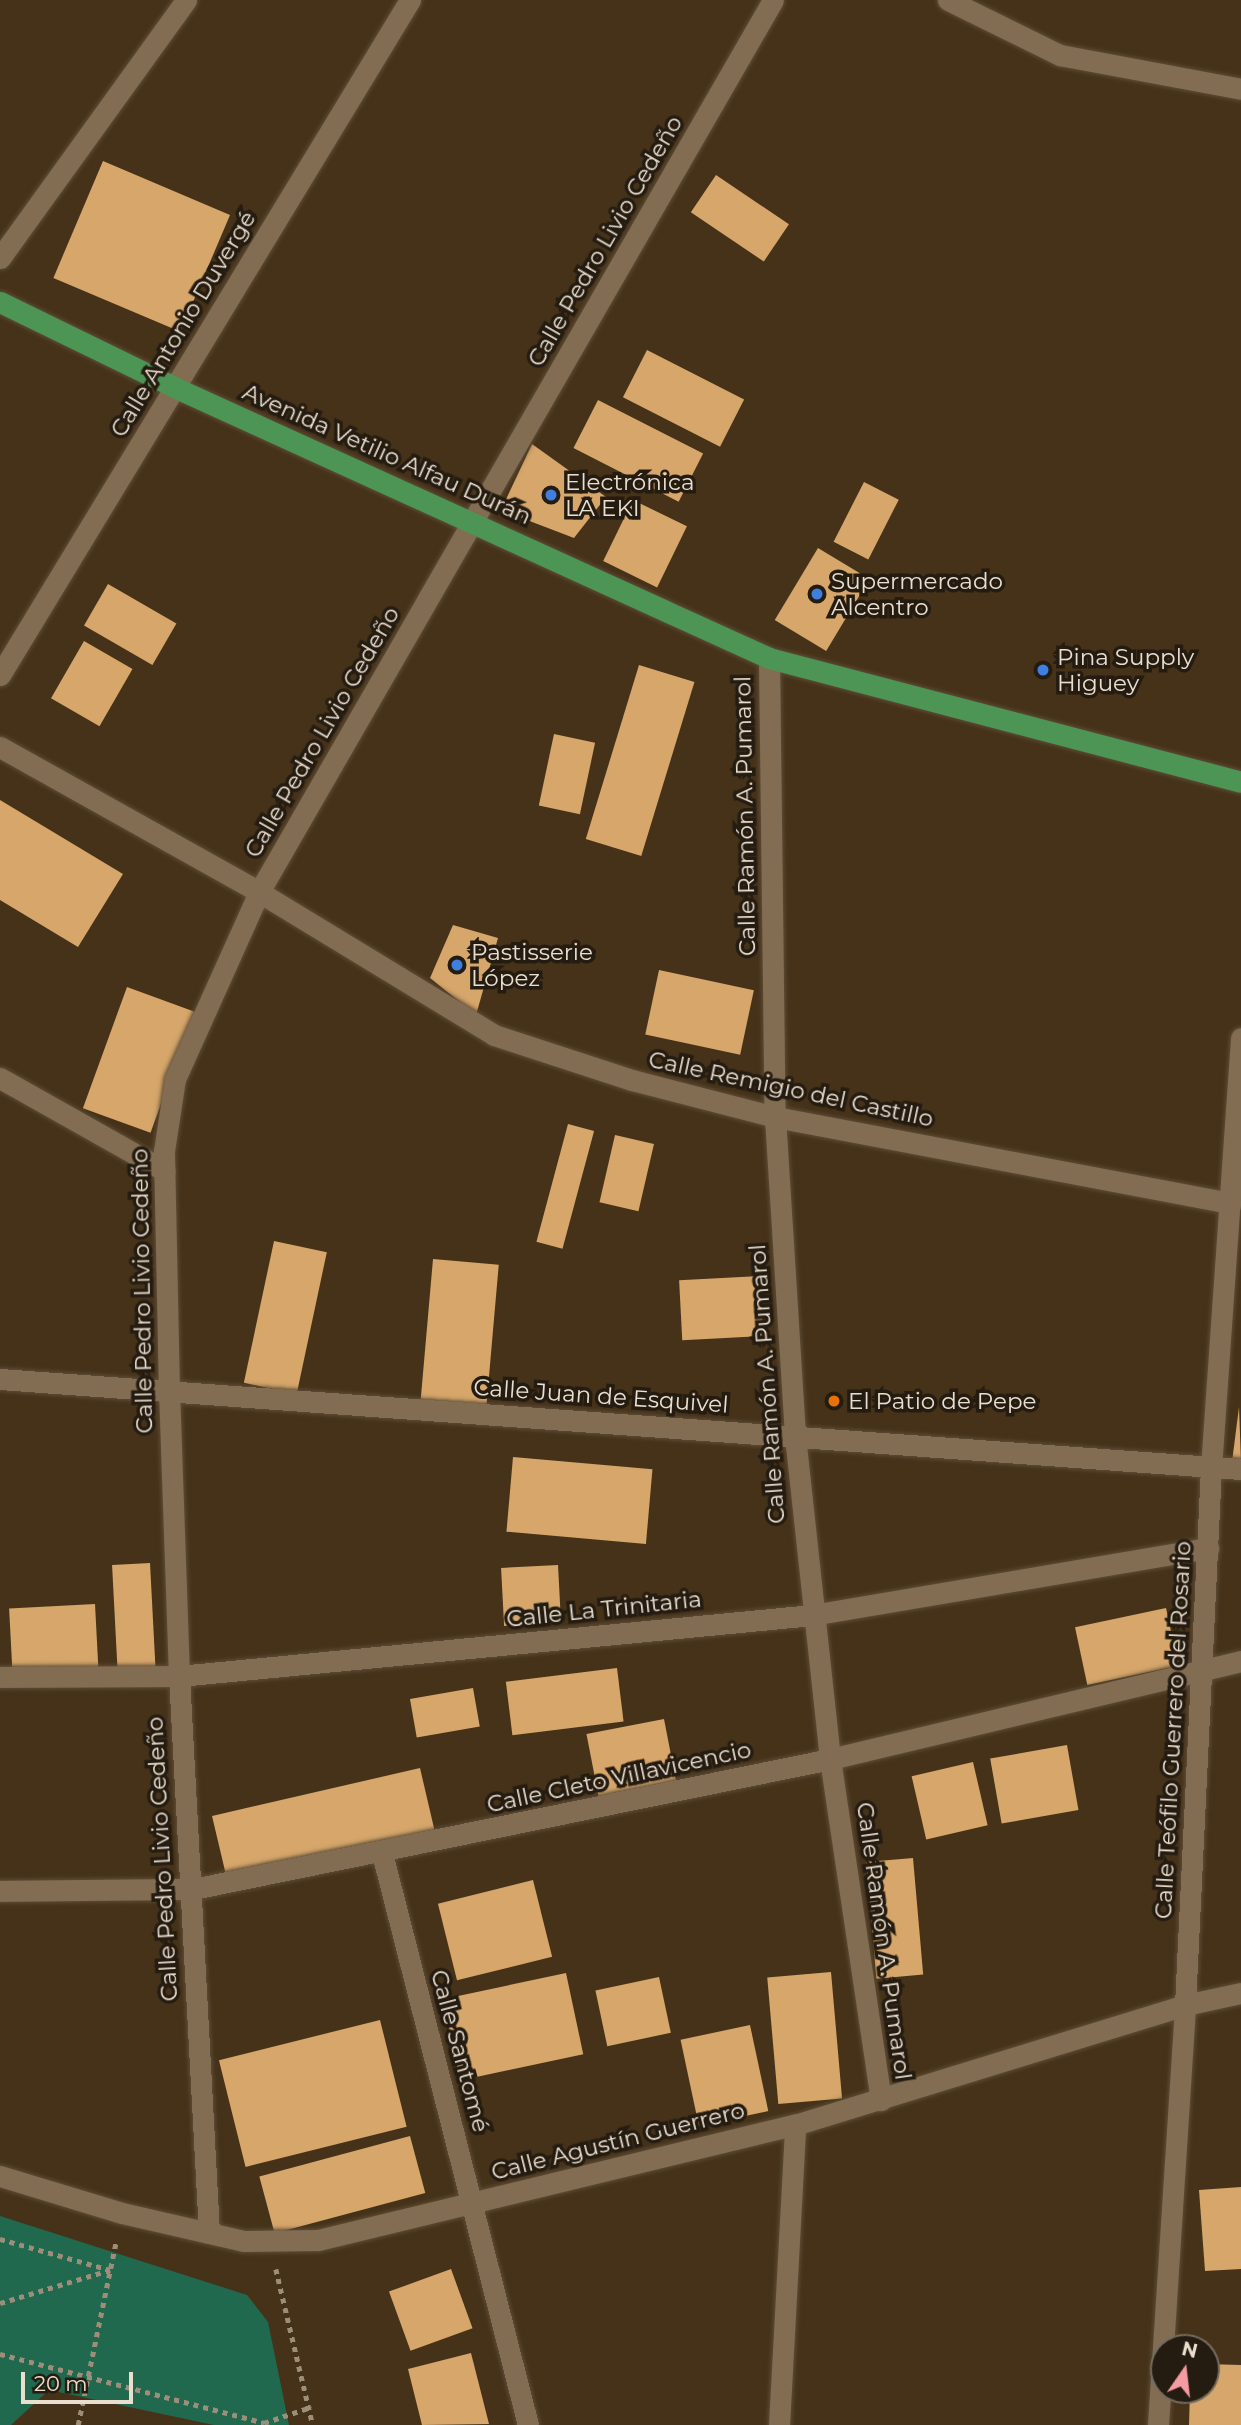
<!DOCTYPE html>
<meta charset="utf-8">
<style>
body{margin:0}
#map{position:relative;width:1241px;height:2425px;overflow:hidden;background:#463219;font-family:Montserrat,sans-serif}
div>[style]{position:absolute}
.green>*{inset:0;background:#21694e}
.building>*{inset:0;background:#d6a66a;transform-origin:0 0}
.path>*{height:4.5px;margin-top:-2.25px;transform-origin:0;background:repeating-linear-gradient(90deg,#9d8e7a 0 5px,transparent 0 10px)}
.roads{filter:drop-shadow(0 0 2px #5d4d37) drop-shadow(0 0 2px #5d4d37)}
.minor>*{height:21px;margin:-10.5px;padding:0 10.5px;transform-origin:10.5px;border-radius:10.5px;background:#836d52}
.major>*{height:21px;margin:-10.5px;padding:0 10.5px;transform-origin:10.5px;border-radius:10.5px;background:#4c9554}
.dots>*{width:19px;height:19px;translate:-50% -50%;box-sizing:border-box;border:4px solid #251c11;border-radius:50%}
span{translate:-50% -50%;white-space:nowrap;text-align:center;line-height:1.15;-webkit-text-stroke:7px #251c11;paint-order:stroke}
.street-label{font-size:23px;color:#eadecf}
.poi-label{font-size:23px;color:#eadecf}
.left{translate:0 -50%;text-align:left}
.north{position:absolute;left:1150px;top:2334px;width:70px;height:70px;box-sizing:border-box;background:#251c11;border:2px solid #746a5d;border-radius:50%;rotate:14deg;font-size:19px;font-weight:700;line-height:28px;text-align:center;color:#eadecf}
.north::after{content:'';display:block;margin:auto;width:24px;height:32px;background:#f49aa3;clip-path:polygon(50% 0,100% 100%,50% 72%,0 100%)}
.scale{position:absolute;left:21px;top:2372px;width:112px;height:32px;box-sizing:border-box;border:4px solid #eadecf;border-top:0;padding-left:9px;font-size:21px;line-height:24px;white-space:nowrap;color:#eadecf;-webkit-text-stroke:5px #251c11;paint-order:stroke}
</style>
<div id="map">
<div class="green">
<div style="clip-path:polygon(0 2216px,247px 2295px,268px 2322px,289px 2425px,214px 2425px,49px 2390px,11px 2425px,0 2425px)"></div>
</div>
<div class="building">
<div style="left:103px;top:161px;width:138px;height:127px;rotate:23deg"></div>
<div style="left:716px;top:175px;width:88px;height:45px;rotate:34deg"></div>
<div style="left:647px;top:350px;width:109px;height:53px;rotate:27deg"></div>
<div style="left:598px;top:400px;width:118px;height:54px;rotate:27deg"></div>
<div style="clip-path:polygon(532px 444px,606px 497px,574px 538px,501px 510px)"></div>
<div style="left:864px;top:482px;width:39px;height:67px;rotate:27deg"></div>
<div style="left:633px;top:500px;width:60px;height:68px;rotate:26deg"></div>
<div style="left:818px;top:548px;width:60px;height:84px;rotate:31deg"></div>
<div style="left:108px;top:584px;width:79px;height:48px;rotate:30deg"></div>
<div style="left:84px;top:641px;width:56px;height:66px;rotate:30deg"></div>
<div style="left:639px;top:665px;width:58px;height:182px;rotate:17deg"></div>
<div style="left:554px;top:734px;width:42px;height:73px;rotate:12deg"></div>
<div style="clip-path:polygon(0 800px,123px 874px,78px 947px,0 900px)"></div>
<div style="clip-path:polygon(453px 925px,498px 938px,476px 1015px,430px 978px)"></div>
<div style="left:659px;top:970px;width:97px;height:66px;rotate:12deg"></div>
<div style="left:127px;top:987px;width:72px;height:129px;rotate:20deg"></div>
<div style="left:568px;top:1124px;width:27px;height:122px;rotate:15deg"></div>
<div style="left:615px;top:1135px;width:40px;height:69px;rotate:13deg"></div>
<div style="left:274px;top:1241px;width:54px;height:145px;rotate:12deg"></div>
<div style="left:433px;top:1259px;width:66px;height:151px;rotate:5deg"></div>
<div style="left:760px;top:1276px;width:60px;height:81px;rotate:87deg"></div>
<div style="clip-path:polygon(1239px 1407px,1241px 1462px,1232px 1462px)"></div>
<div style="left:513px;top:1457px;width:140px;height:75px;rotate:5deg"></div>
<div style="left:150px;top:1563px;width:105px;height:38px;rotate:87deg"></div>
<div style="left:558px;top:1565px;width:58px;height:57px;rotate:87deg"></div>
<div style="left:95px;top:1604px;width:66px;height:86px;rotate:87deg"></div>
<div style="left:1166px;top:1608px;width:59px;height:93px;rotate:78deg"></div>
<div style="left:617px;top:1668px;width:54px;height:112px;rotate:83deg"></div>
<div style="left:473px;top:1688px;width:39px;height:64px;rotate:80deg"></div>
<div style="left:664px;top:1719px;width:70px;height:79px;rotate:79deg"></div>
<div style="left:1067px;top:1745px;width:66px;height:78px;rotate:80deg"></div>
<div style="left:973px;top:1762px;width:65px;height:63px;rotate:77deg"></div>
<div style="clip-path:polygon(420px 1768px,437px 1841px,226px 1875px,212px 1816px)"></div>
<div style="left:913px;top:1858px;width:117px;height:47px;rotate:85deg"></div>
<div style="left:533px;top:1880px;width:79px;height:98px;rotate:76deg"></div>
<div style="left:831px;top:1972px;width:127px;height:64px;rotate:85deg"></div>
<div style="left:566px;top:1973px;width:83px;height:126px;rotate:78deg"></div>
<div style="left:659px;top:1977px;width:57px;height:65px;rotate:78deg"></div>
<div style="left:380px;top:2020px;width:110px;height:166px;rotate:76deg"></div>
<div style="left:750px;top:2025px;width:88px;height:71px;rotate:78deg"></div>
<div style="left:410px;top:2136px;width:59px;height:156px;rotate:75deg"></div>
<div style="clip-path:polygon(1241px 2187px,1241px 2269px,1205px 2271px,1199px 2190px)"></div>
<div style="left:451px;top:2269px;width:63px;height:66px;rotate:70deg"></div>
<div style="clip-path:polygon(471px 2353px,489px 2424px,422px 2425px,408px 2369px)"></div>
<div style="clip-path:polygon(1206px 2364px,1241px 2365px,1241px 2425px,1189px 2425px,1190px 2390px,1206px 2390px)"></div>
</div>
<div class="path">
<div style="left:0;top:2239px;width:114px;rotate:15.7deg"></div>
<div style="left:276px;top:2269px;width:160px;rotate:76.7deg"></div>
<div style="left:0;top:2303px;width:115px;rotate:-16.7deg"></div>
<div style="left:0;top:2354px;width:273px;rotate:14.6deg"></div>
<div style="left:264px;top:2423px;width:50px;rotate:-18.8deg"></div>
<div style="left:78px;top:2425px;width:187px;rotate:-78.3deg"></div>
</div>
<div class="roads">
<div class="minor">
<div style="left:948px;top:0;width:125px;rotate:26.2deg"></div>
<div style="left:1060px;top:55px;width:184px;rotate:10.6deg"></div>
<div style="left:0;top:258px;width:318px;rotate:-54.2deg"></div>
<div style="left:769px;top:658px;width:459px;rotate:89.3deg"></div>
<div style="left:775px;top:1117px;width:320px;rotate:86.4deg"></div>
<div style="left:795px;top:1436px;width:325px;rotate:83.8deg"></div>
<div style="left:830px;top:1759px;width:345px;rotate:81.5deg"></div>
<div style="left:0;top:675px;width:790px;rotate:-58.73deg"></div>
<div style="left:0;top:747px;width:297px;rotate:29.2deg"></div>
<div style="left:259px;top:892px;width:275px;rotate:31.3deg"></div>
<div style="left:494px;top:1035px;width:145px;rotate:18.1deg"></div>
<div style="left:632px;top:1080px;width:148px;rotate:14.5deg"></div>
<div style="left:775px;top:1117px;width:464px;rotate:10.7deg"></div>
<div style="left:0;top:1078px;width:189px;rotate:29.4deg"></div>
<div style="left:0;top:1379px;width:1244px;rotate:4.15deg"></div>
<div style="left:0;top:1677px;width:179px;rotate:-0.3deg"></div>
<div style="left:179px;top:1676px;width:636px;rotate:-5.5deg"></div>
<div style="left:812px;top:1615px;width:402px;rotate:-9.6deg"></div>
<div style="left:382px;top:1853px;width:590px;rotate:75.68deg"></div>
<div style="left:0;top:1891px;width:193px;rotate:-0.6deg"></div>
<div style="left:193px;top:1889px;width:650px;rotate:-11.53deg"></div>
<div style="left:830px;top:1759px;width:423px;rotate:-13.4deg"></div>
<div style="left:0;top:2176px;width:127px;rotate:16.9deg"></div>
<div style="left:122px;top:2213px;width:125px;rotate:12.9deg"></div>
<div style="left:244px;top:2241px;width:74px;rotate:-0.8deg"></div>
<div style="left:318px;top:2240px;width:491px;rotate:-13.6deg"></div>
<div style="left:795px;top:2125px;width:408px;rotate:-17.1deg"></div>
<div style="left:1185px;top:2005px;width:57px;rotate:-12.1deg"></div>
<div style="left:209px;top:2233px;width:558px;rotate:-93.08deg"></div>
<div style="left:179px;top:1676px;width:284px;rotate:-92deg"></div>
<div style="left:169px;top:1392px;width:241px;rotate:-91.2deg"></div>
<div style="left:164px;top:1151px;width:73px;rotate:-81.3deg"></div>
<div style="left:175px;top:1079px;width:205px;rotate:-65.8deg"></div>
<div style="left:259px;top:892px;width:1029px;rotate:-60.05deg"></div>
<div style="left:779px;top:2425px;width:300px;rotate:-86.9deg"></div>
<div style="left:1158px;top:2425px;width:421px;rotate:-86.3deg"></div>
<div style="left:1185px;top:2005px;width:538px;rotate:-87.23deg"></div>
<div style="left:1211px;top:1468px;width:431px;rotate:-86deg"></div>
</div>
<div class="major">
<div style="left:0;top:302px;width:196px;rotate:26deg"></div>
<div style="left:176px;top:388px;width:652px;rotate:24.48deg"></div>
<div style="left:769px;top:658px;width:488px;rotate:14.7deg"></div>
</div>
</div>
<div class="dots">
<div style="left:551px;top:495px;background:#3f7fe0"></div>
<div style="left:817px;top:594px;background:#3f7fe0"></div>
<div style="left:1043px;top:670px;background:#3f7fe0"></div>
<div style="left:457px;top:965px;background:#3f7fe0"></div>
<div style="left:834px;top:1401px;background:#e8710a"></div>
</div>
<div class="street-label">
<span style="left:605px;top:241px;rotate:-60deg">Calle Pedro Livio Cedeño</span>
<span style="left:183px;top:324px;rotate:-59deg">Calle Antonio Duvergé</span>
<span style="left:387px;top:454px;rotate:24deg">Avenida Vetilio Alfau Durán</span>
<span style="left:322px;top:732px;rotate:-60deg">Calle Pedro Livio Cedeño</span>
<span style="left:745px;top:816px;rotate:-91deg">Calle Ramón A. Pumarol</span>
<span style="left:791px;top:1089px;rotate:12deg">Calle Remigio del Castillo</span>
<span style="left:142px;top:1291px;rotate:-91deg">Calle Pedro Livio Cedeño</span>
<span style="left:767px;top:1384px;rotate:-94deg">Calle Ramón A. Pumarol</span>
<span style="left:601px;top:1396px;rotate:4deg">Calle Juan de Esquivel</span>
<span style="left:604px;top:1609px;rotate:-6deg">Calle La Trinitaria</span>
<span style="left:1173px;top:1730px;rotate:-87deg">Calle Teófilo Guerrero del Rosario</span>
<span style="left:619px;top:1777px;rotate:-12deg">Calle Cleto Villavicencio</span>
<span style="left:162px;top:1859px;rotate:-93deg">Calle Pedro Livio Cedeño</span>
<span style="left:884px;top:1941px;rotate:82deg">Calle Ramón A. Pumarol</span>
<span style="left:460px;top:2051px;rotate:75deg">Calle Santomé</span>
<span style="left:618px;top:2141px;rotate:-14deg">Calle Agustín Guerrero</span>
</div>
<div class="poi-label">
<span class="left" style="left:565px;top:495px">Electrónica<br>LA EKI</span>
<span class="left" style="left:831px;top:594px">Supermercado<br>Alcentro</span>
<span class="left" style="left:1057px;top:670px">Pina Supply<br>Higuey</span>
<span class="left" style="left:471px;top:965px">Pastisserie<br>López</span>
<span class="left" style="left:848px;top:1401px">El Patio de Pepe</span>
</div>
<div class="north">N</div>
<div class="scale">20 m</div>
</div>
